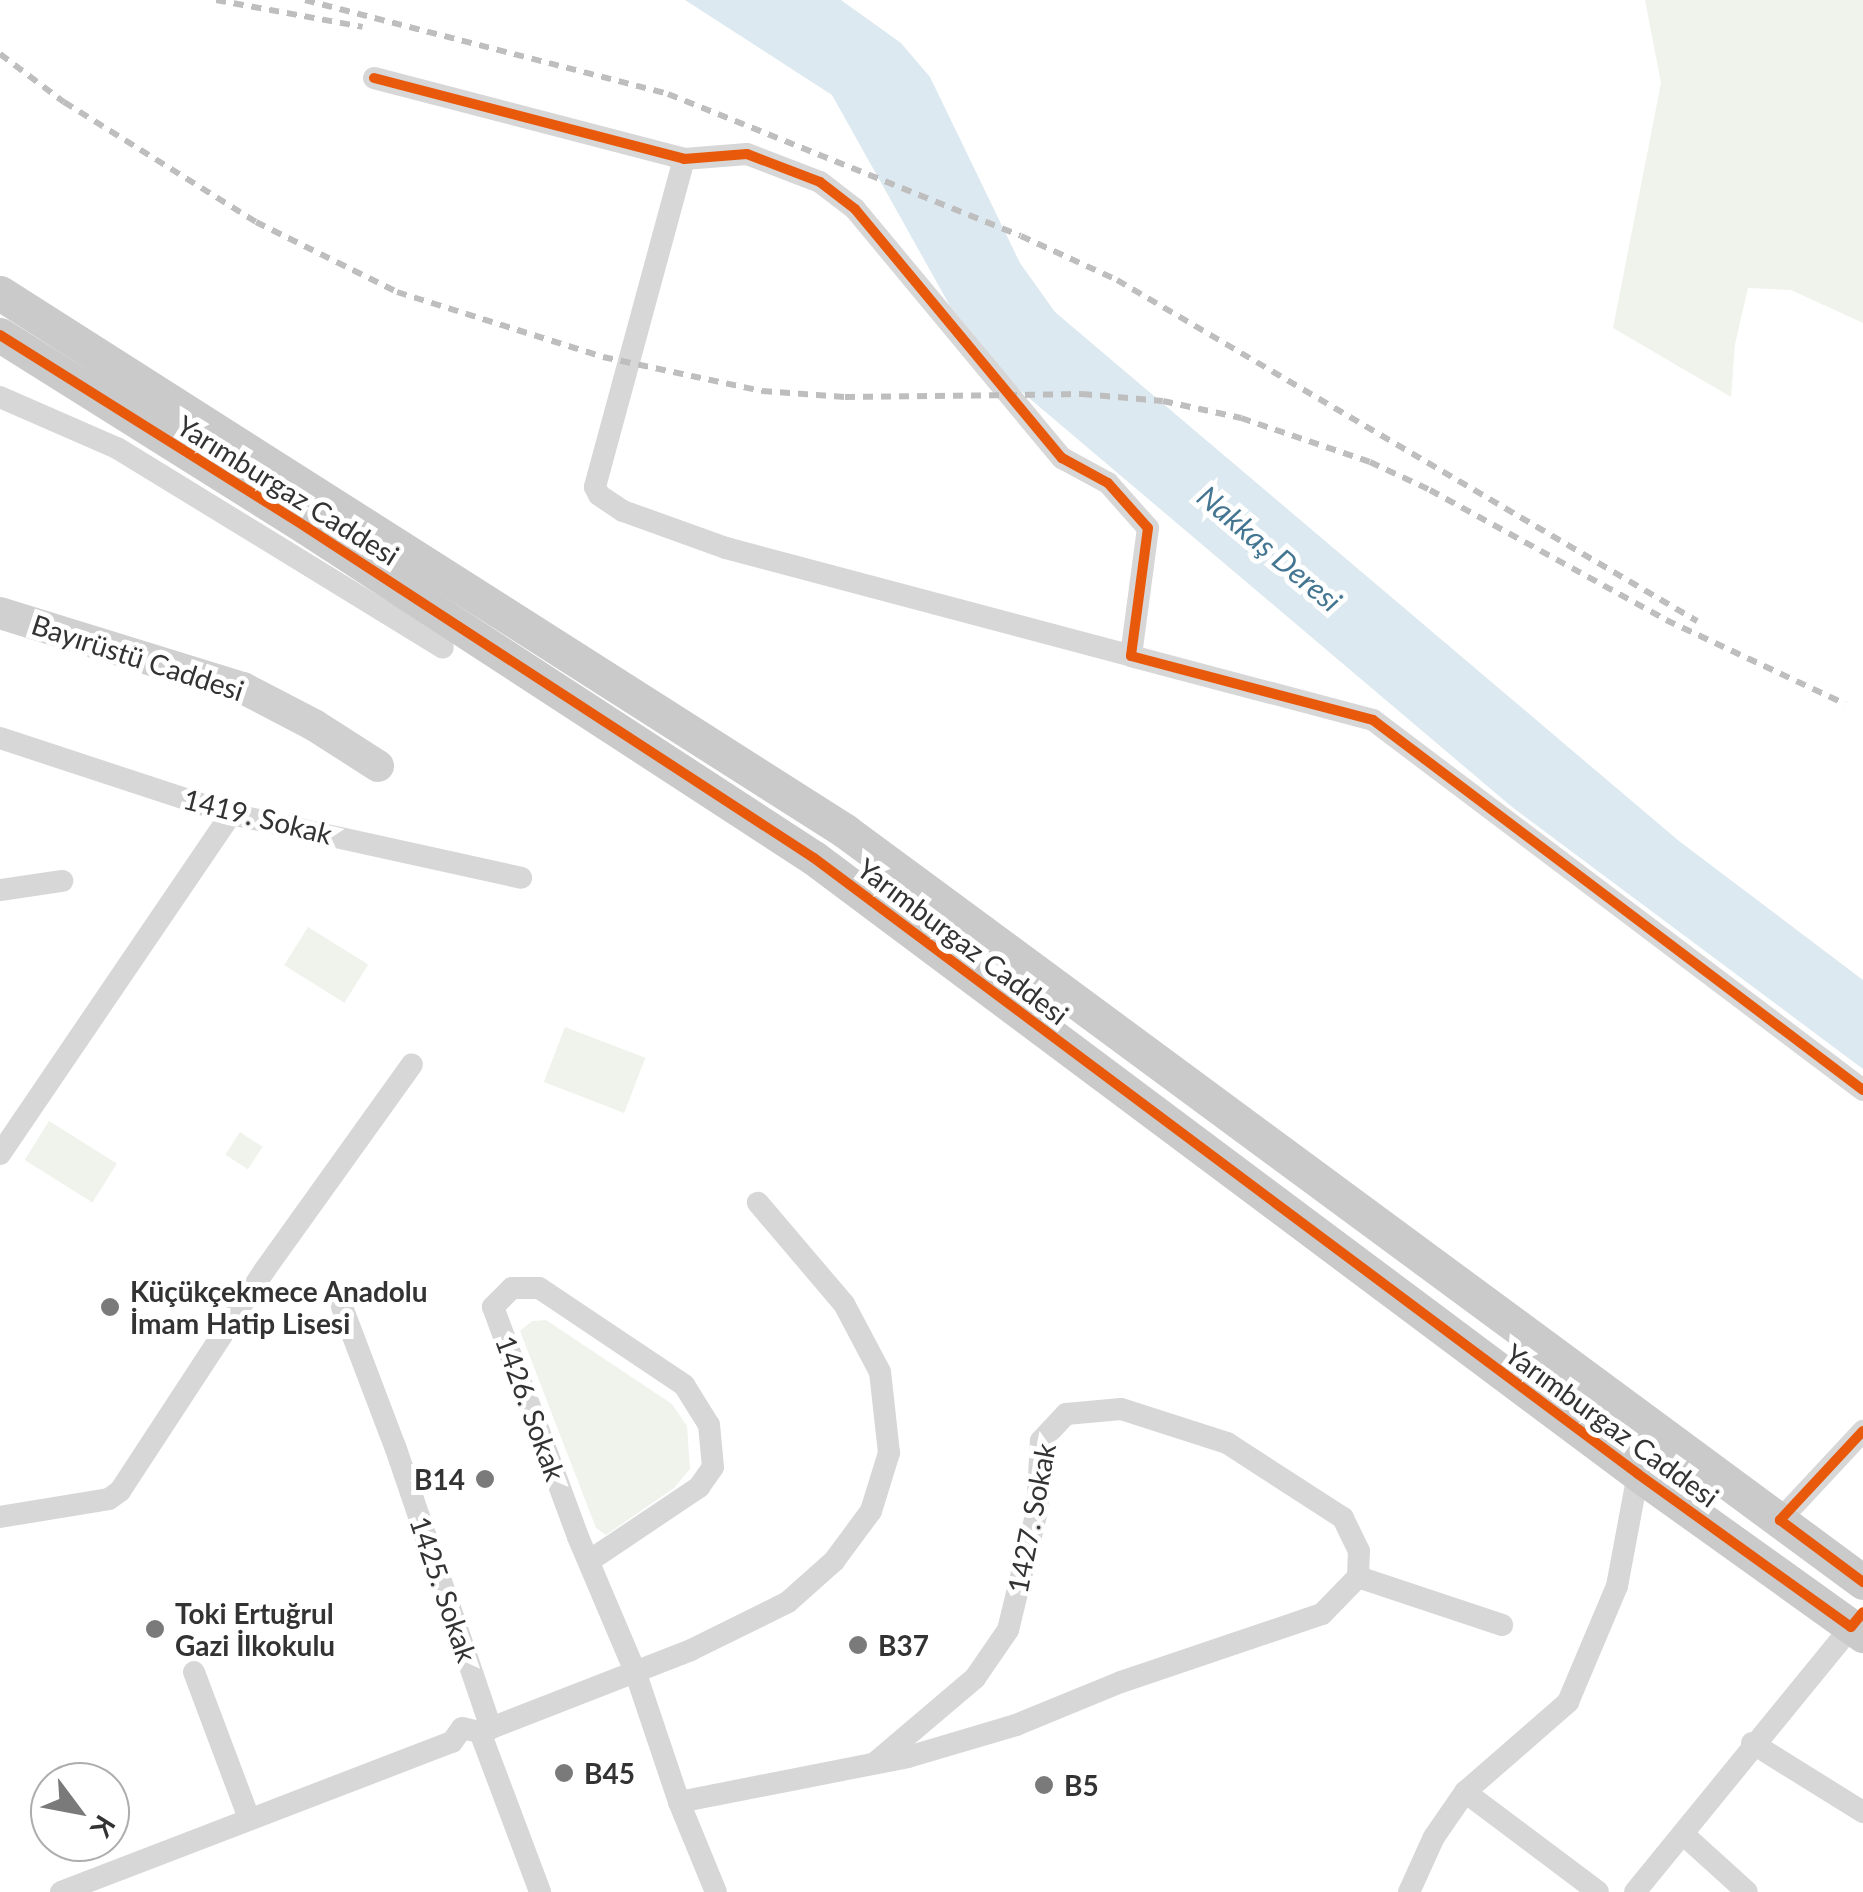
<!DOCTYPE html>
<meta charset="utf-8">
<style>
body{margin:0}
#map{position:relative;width:1863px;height:1892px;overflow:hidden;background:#fff;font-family:Lato,sans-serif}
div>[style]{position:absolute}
.green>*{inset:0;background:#f0f3ec;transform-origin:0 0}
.water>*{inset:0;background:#dde9f0}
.street>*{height:22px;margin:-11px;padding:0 11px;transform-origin:11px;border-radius:11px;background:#d7d7d7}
.secondary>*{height:32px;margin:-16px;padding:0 16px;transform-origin:16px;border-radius:16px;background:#d0d0d0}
.primary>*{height:35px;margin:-17.5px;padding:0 17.5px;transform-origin:17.5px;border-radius:17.5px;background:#cacaca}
.rail>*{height:6px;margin-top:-3px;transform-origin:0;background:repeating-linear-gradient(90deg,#bebebe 0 10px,transparent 0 18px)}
.cycleway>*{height:10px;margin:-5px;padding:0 5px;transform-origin:5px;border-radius:5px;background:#e8590c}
.dots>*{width:28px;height:28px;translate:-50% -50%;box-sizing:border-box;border:5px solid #fff;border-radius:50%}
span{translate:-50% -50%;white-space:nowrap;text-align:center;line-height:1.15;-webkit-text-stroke:10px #fff;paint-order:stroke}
.street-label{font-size:28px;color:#333}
.poi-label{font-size:28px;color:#333;font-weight:700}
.left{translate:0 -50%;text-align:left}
.right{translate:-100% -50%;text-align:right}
.water-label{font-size:30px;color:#447692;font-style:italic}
.north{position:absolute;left:30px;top:1762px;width:100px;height:100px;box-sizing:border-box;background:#fff;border:2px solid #adadad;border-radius:50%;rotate:122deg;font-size:28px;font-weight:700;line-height:40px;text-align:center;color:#333}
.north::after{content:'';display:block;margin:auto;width:35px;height:45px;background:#7a7a7a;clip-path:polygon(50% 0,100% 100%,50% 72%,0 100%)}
</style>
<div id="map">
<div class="green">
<div style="clip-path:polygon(1645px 0,1863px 0,1863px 323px,1791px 290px,1748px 288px,1735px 344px,1731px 397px,1613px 328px,1661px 83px)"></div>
<div style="left:308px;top:927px;width:71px;height:45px;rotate:32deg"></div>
<div style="left:565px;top:1027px;width:86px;height:59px;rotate:21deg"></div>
<div style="left:49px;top:1121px;width:80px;height:46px;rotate:32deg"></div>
<div style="left:240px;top:1132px;width:27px;height:27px;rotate:33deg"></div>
<div style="clip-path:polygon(546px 1320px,672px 1404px,687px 1426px,690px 1469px,674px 1488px,606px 1535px,596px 1528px,520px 1331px,532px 1321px)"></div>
</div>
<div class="water">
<div style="clip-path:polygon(685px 0,841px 0,901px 43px,930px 77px,1020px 263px,1055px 312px,1679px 841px,1863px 980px,1863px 1069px,1512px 807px,1016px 387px,950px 306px,832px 95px)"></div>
</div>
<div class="street">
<div style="left:374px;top:78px;width:320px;rotate:14.6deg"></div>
<div style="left:684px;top:159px;width:63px;rotate:-4.5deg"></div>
<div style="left:747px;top:154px;width:78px;rotate:21deg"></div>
<div style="left:820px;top:182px;width:44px;rotate:37.6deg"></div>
<div style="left:855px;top:209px;width:324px;rotate:50.3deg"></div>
<div style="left:1062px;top:458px;width:52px;rotate:28.5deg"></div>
<div style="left:1108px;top:483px;width:60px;rotate:48.4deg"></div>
<div style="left:1148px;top:528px;width:129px;rotate:97.6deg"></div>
<div style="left:1131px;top:656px;width:250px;rotate:14.8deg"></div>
<div style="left:1373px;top:720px;width:614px;rotate:37.06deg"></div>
<div style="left:684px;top:159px;width:340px;rotate:105.2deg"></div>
<div style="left:595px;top:487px;width:9px;rotate:63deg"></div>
<div style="left:599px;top:495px;width:29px;rotate:34deg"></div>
<div style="left:623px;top:511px;width:109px;rotate:19.8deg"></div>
<div style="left:726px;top:548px;width:419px;rotate:14.9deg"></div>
<div style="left:0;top:397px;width:128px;rotate:23.6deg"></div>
<div style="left:117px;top:448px;width:382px;rotate:31.5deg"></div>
<div style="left:0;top:738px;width:243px;rotate:18.2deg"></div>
<div style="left:231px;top:814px;width:297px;rotate:12.4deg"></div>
<div style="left:0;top:890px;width:63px;rotate:-8.3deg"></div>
<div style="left:0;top:1154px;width:411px;rotate:-55.8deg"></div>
<div style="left:342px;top:1307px;width:152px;rotate:69.2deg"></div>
<div style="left:396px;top:1449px;width:295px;rotate:71.2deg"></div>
<div style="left:0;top:1517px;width:110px;rotate:-9.4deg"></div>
<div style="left:109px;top:1499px;width:14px;rotate:-36deg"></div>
<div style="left:120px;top:1491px;width:263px;rotate:-56.8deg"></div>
<div style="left:264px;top:1271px;width:254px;rotate:-54.4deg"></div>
<div style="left:1780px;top:1520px;width:122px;rotate:-47deg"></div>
<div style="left:589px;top:1561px;width:133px;rotate:-33.9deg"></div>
<div style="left:699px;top:1487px;width:24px;rotate:-55deg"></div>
<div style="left:713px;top:1467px;width:42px;rotate:-95.4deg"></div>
<div style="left:709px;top:1425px;width:47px;rotate:-122deg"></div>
<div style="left:684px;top:1385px;width:174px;rotate:-146.2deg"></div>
<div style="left:539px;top:1288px;width:27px;rotate:180deg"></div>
<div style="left:512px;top:1288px;width:27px;rotate:135deg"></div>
<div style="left:493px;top:1307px;width:245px;rotate:69.7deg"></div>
<div style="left:578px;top:1537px;width:146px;rotate:67deg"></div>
<div style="left:635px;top:1671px;width:138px;rotate:71.4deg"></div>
<div style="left:679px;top:1802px;width:97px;rotate:67.7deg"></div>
<div style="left:1358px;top:1577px;width:152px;rotate:18.4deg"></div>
<div style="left:194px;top:1672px;width:154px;rotate:69.4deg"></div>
<div style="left:480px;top:1732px;width:171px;rotate:69.4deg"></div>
<div style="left:452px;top:1742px;width:17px;rotate:-54deg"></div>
<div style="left:462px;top:1728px;width:18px;rotate:13deg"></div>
<div style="left:480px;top:1732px;width:12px;rotate:-20deg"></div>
<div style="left:491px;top:1728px;width:215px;rotate:-21.3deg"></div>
<div style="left:691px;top:1650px;width:108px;rotate:-26.3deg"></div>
<div style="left:788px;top:1602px;width:62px;rotate:-41.7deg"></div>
<div style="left:834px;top:1561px;width:62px;rotate:-53.5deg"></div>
<div style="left:871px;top:1511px;width:61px;rotate:-72.8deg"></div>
<div style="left:889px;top:1453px;width:81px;rotate:-96.3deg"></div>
<div style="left:880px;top:1372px;width:77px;rotate:-117.9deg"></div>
<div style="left:844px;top:1304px;width:133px;rotate:-130.4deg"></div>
<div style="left:1752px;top:1743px;width:131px;rotate:31.9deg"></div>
<div style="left:1465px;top:1792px;width:166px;rotate:36.9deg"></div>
<div style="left:679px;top:1802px;width:233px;rotate:-11.1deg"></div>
<div style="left:908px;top:1757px;width:113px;rotate:-16.5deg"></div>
<div style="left:1016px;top:1725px;width:113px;rotate:-22.3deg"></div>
<div style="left:1121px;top:1682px;width:212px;rotate:-18.7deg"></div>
<div style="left:1322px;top:1614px;width:52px;rotate:-45.8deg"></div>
<div style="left:1358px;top:1577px;width:26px;rotate:-88deg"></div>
<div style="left:1359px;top:1551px;width:37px;rotate:-116deg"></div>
<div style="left:1343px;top:1518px;width:138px;rotate:-147.1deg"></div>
<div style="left:1227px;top:1443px;width:111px;rotate:-162.2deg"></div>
<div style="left:1121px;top:1409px;width:55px;rotate:174.8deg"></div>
<div style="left:1066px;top:1414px;width:37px;rotate:133deg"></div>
<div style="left:1041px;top:1441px;width:70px;rotate:93.3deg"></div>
<div style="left:1037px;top:1511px;width:122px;rotate:103.7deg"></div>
<div style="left:1008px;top:1630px;width:58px;rotate:124.5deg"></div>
<div style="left:975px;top:1678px;width:130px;rotate:139.7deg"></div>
<div style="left:1683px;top:1834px;width:86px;rotate:42.2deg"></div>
<div style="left:61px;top:1892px;width:419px;rotate:-21deg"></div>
<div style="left:1409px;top:1892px;width:60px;rotate:-65.6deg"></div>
<div style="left:1434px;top:1837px;width:55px;rotate:-55.4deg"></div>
<div style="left:1465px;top:1792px;width:137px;rotate:-41.1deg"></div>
<div style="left:1568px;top:1702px;width:126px;rotate:-67.1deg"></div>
<div style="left:1617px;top:1586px;width:114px;rotate:-79.4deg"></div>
<div style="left:1635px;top:1892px;width:342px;rotate:-50.8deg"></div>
</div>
<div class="secondary">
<div style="left:0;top:613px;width:254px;rotate:17.2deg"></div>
<div style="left:243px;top:688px;width:80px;rotate:27.5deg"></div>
<div style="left:314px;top:725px;width:76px;rotate:32.6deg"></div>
</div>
<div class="primary">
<div style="left:0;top:293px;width:1002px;rotate:32.48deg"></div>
<div style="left:845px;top:831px;width:1265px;rotate:36.42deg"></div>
<div style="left:0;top:335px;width:361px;rotate:32.1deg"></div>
<div style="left:306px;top:527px;width:606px;rotate:33.09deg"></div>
<div style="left:814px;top:858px;width:1029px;rotate:36.78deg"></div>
<div style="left:1638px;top:1474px;width:277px;rotate:35.6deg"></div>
</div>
<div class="rail">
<div style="left:216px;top:0;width:149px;rotate:10.4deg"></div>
<div style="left:305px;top:0;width:375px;rotate:14.5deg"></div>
<div style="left:668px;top:94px;width:380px;rotate:21.9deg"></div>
<div style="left:1021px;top:236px;width:106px;rotate:24.6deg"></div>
<div style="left:1117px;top:280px;width:673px;rotate:30.45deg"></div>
<div style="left:0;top:54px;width:80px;rotate:36.9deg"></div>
<div style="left:64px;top:102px;width:226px;rotate:32deg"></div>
<div style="left:256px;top:222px;width:157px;rotate:26.4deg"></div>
<div style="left:397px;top:292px;width:216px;rotate:17.5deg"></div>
<div style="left:603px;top:357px;width:163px;rotate:12.1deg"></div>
<div style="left:762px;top:391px;width:83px;rotate:4.1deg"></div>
<div style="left:845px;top:397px;width:237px;rotate:-0.7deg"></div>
<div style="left:1082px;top:394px;width:81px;rotate:4.9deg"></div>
<div style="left:1163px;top:401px;width:80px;rotate:12.3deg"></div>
<div style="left:1241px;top:418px;width:136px;rotate:18.8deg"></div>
<div style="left:1370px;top:462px;width:66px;rotate:25deg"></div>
<div style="left:1430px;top:490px;width:269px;rotate:28.8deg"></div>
<div style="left:1666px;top:620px;width:198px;rotate:25.1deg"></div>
</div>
<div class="cycleway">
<div style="left:374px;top:78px;width:320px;rotate:14.6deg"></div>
<div style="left:684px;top:159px;width:63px;rotate:-4.5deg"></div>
<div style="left:747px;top:154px;width:78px;rotate:21deg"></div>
<div style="left:820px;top:182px;width:44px;rotate:37.6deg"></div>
<div style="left:855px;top:209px;width:324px;rotate:50.3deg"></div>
<div style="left:1062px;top:458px;width:52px;rotate:28.5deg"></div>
<div style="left:1108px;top:483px;width:60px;rotate:48.4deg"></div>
<div style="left:1148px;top:528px;width:129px;rotate:97.6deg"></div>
<div style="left:1131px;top:656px;width:250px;rotate:14.8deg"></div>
<div style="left:1373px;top:720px;width:614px;rotate:37.06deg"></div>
<div style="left:0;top:335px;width:361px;rotate:32.1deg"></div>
<div style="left:306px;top:527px;width:606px;rotate:33.09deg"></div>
<div style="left:814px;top:858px;width:1029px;rotate:36.78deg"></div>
<div style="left:1638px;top:1474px;width:262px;rotate:35.7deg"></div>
<div style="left:1851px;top:1627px;width:19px;rotate:-51deg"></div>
<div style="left:1863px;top:1431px;width:122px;rotate:133deg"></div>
<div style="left:1780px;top:1520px;width:104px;rotate:36.8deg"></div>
</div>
<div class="dots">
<div style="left:110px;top:1307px;background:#7a7a7a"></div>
<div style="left:485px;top:1479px;background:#7a7a7a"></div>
<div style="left:155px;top:1629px;background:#7a7a7a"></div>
<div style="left:858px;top:1645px;background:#7a7a7a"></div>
<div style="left:564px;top:1773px;background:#7a7a7a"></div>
<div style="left:1044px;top:1785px;background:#7a7a7a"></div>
</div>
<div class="street-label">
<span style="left:288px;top:490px;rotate:32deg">Yarımburgaz Caddesi</span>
<span style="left:138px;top:657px;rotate:18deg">Bayırüstü Caddesi</span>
<span style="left:258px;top:816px;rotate:14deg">1419. Sokak</span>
<span style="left:963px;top:941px;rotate:37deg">Yarımburgaz Caddesi</span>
<span style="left:531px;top:1408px;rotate:70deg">1426. Sokak</span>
<span style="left:1612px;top:1425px;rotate:36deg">Yarımburgaz Caddesi</span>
<span style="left:1031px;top:1518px;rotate:-79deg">1427. Sokak</span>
<span style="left:444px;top:1589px;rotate:71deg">1425. Sokak</span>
</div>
<div class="poi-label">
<span class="left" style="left:130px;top:1307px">Küçükçekmece Anadolu<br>İmam Hatip Lisesi</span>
<span class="right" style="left:465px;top:1479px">B14</span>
<span class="left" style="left:175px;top:1629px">Toki Ertuğrul<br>Gazi İlkokulu</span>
<span class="left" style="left:878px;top:1645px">B37</span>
<span class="left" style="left:584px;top:1773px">B45</span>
<span class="left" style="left:1064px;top:1785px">B5</span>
</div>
<div class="water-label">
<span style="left:1270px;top:548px;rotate:40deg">Nakkaş Deresi</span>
</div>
<div class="north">K</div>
</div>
